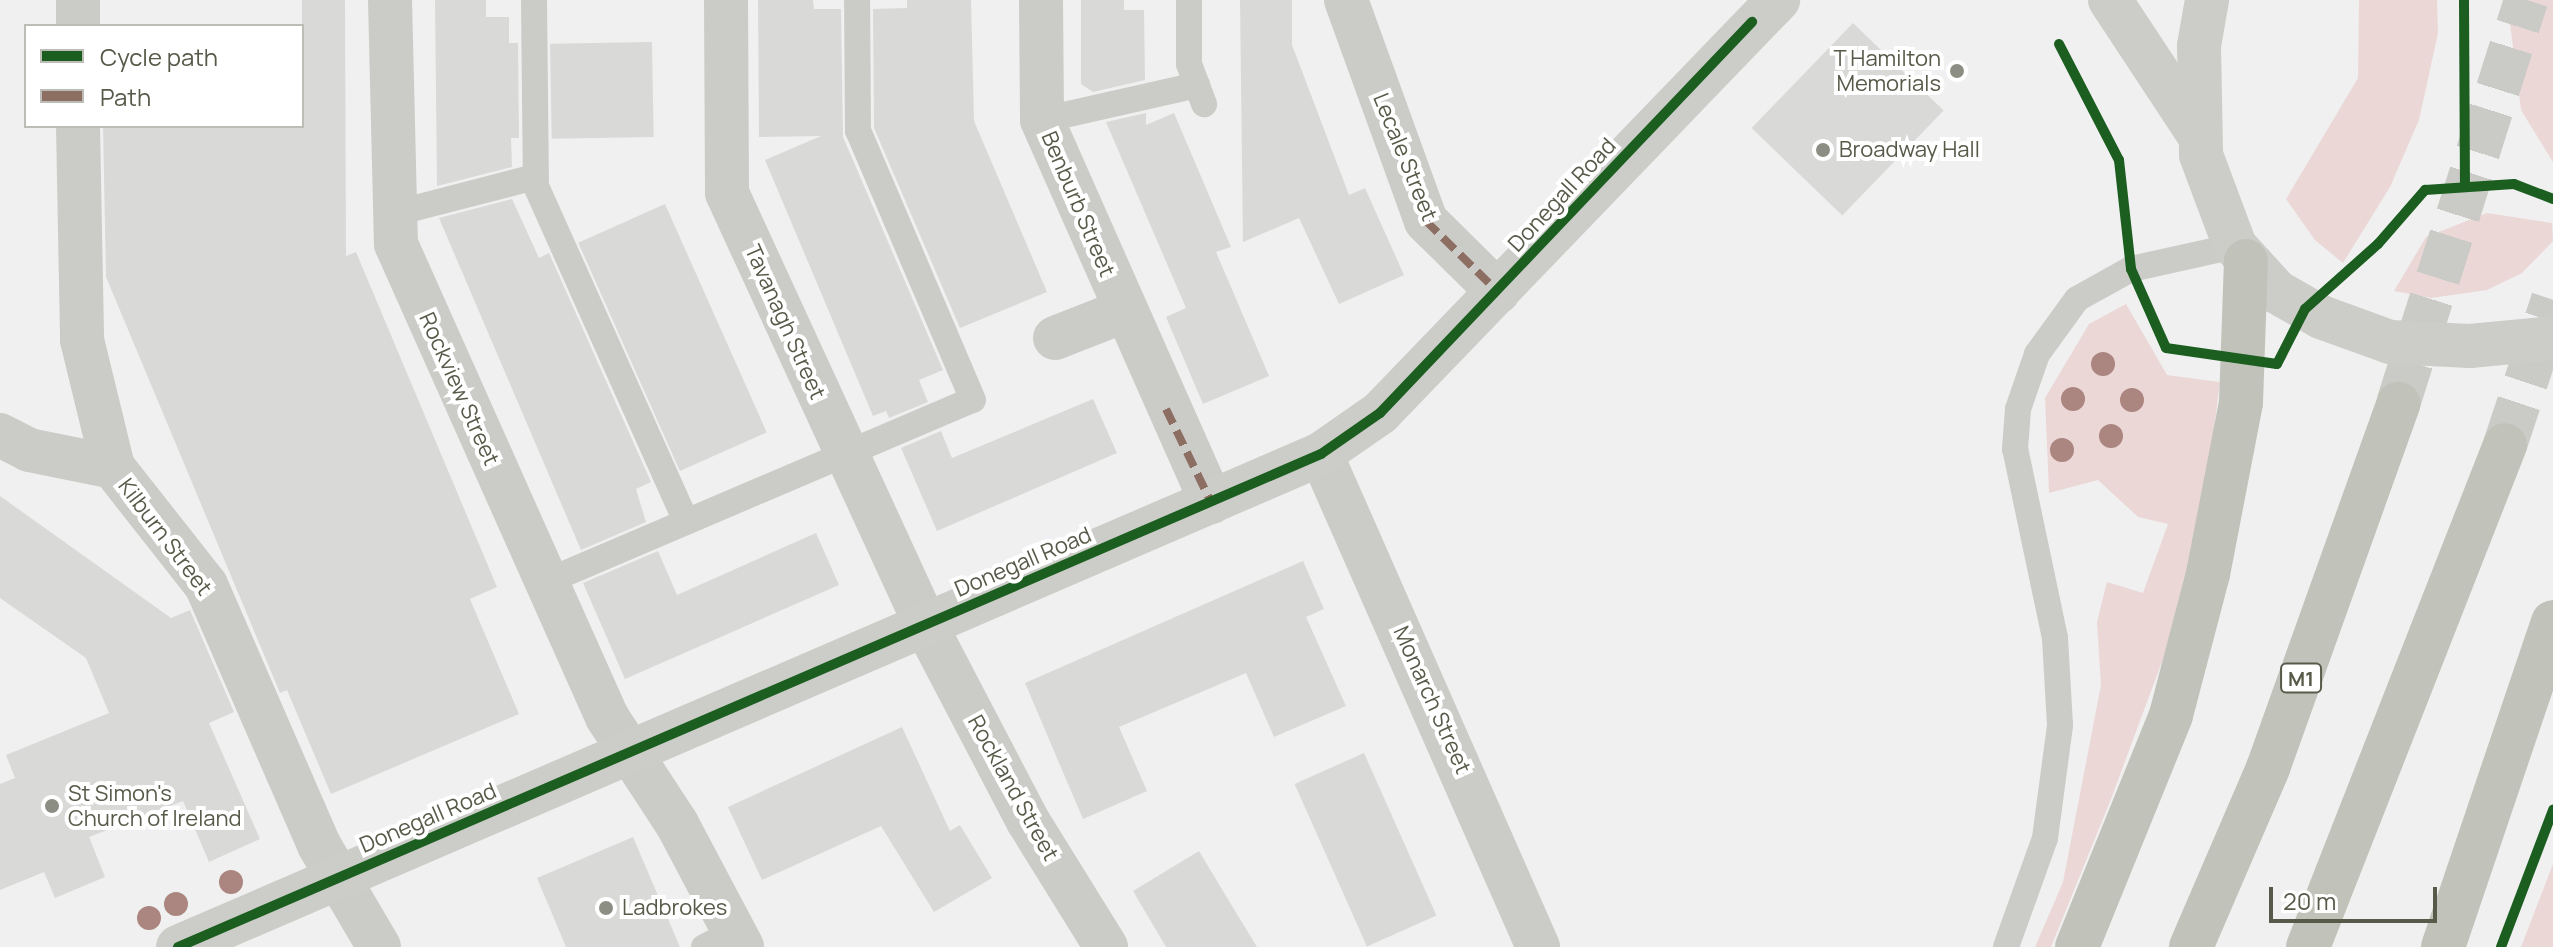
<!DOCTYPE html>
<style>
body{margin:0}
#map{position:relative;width:2553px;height:947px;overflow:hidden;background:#f0f0f0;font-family:Manrope,sans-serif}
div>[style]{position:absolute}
.green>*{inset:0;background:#ecd7d7}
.building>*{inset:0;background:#d9d9d8;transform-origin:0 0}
.highway-tunnel>*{height:44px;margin-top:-22px;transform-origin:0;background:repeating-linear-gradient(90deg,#cacac6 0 44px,transparent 0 66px)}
.lane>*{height:26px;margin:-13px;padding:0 13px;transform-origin:13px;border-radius:13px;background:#cbcbc8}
.street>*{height:44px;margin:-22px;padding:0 22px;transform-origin:22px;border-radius:22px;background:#cbcbc8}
.secondary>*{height:44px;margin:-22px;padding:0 22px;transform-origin:22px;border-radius:22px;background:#cccdc8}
.highway>*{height:44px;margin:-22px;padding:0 22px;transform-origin:22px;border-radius:22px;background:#c1c3ba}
.quiet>*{height:8px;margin-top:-4px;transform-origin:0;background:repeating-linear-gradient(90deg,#8d6e63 0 16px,transparent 0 24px)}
.cycleway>*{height:10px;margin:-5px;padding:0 5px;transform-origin:5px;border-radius:5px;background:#1b5e20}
.trees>*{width:24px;height:24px;margin:-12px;border-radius:50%;background:#ab857f}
.dots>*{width:22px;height:22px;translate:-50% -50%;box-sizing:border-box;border:4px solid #fff;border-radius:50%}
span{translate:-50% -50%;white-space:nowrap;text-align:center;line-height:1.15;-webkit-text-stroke:8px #fff;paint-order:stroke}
.shield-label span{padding:2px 6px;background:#fff;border:2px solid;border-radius:6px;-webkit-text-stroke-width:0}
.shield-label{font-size:20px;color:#585a49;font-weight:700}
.poi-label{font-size:22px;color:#585a49}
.right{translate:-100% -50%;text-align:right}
.left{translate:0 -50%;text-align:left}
.street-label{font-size:22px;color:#585a49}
.legend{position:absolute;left:24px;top:24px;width:280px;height:104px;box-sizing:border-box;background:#fff;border:2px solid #bcbdb6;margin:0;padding:10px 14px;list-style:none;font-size:24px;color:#585a49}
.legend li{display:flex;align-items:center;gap:16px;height:40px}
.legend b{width:40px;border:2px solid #bcbdb6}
.scale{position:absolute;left:2269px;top:887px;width:168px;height:36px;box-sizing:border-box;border:4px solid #585a49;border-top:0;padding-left:10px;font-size:24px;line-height:28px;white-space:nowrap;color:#585a49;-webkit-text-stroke:6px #fff;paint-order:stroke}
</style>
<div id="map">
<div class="green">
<div style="clip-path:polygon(2359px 0,2437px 0,2438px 33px,2419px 120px,2390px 187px,2343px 263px,2315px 240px,2286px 199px,2358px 78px)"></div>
<div style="clip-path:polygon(2507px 0,2553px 0,2553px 162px,2521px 110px)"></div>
<div style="clip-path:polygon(2487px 213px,2552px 223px,2553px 241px,2522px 273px,2487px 290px,2431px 298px,2394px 291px,2426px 237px)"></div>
<div style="clip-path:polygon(2126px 304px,2167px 375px,2220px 382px,2205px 499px,2186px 597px,2111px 799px,2051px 947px,2035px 947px,2063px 882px,2101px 685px,2097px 622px,2107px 582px,2143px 593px,2168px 524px,2138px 517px,2098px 480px,2049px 493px,2045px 398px,2089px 324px)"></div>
<div style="clip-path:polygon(2553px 864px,2553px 947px,2521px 947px)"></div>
</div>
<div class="building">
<div style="clip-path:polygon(302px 0,345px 0,346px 256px,356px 252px,497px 587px,470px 599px,519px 714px,331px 794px,287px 690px,280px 693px,106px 277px,103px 126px,302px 126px)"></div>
<div style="clip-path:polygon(435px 0,486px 0,486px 17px,509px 17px,509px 43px,518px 43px,519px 138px,511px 138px,512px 167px,437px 186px)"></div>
<div style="clip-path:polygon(758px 0,813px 0,814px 9px,841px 9px,843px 137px,943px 370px,919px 380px,928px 402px,889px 418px,886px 411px,873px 416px,765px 160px,821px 136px,759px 137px)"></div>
<div style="clip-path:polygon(907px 0,971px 0,974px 121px,1047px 292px,960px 328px,874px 128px,873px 9px,907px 8px)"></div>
<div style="clip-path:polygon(1081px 0,1124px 0,1124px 10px,1144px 10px,1145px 80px,1093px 92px,1081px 84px)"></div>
<div style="clip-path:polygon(1240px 0,1292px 0,1292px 45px,1349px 195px,1365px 188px,1404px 275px,1339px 304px,1299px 218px,1243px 242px)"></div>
<div style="left:1853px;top:23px;width:126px;height:146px;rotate:44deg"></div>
<div style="left:652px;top:42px;width:95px;height:102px;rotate:89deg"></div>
<div style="clip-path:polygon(1146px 113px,1146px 125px,1174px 113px,1231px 247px,1216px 252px,1269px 376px,1203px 404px,1166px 317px,1186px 308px,1106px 122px)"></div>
<div style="clip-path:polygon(512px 199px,539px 258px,549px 253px,651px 482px,636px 489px,646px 522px,581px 550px,439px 218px)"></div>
<div style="left:665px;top:204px;width:250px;height:95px;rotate:66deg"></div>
<div style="clip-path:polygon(1093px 399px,1117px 453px,937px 531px,901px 448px,941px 431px,952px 458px)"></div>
<div style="clip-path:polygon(0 496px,171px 618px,190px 610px,234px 712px,209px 723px,260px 839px,209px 862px,183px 801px,89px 837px,105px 877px,55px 898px,44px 872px,0 890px,0 784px,15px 778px,6px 755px,109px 713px,86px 658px,0 598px)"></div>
<div style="clip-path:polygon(816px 533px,839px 585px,625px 679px,583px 583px,658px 551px,677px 595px)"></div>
<div style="clip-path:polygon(1303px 561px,1324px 609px,1306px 617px,1346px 706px,1274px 737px,1246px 673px,1119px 727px,1147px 791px,1083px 819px,1025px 683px)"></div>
<div style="clip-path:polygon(902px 727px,950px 831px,960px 825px,992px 878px,934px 912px,881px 826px,762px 880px,728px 807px)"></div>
<div style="left:1364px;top:753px;width:178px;height:76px;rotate:66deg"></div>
<div style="clip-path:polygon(633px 837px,680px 947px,566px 947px,537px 878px)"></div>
<div style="clip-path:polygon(1199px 851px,1226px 896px,1257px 947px,1166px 947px,1133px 891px)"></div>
</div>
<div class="highway-tunnel">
<div style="left:2398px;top:404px;width:424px;rotate:-72.4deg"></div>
<div style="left:2505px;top:445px;width:153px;rotate:-71.7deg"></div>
</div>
<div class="lane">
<div style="left:534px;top:0;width:186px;rotate:89.4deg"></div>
<div style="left:536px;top:186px;width:367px;rotate:65.9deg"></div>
<div style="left:1189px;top:0;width:64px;rotate:90deg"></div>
<div style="left:1189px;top:64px;width:43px;rotate:69.4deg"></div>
<div style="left:1042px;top:120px;width:159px;rotate:-12.7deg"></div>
<div style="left:392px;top:214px;width:148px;rotate:-14.5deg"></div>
<div style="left:543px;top:583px;width:467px;rotate:-23.1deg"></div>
<div style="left:973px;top:400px;width:293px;rotate:-113.1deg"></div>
<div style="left:858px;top:131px;width:131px;rotate:-90.4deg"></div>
<div style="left:704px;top:947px;width:34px;rotate:-27deg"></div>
<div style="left:2006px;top:947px;width:116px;rotate:-70.3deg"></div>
<div style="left:2045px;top:838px;width:114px;rotate:-82.4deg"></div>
<div style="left:2060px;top:725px;width:87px;rotate:-93.3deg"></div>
<div style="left:2055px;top:638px;width:193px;rotate:-101.9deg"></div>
<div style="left:2015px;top:449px;width:40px;rotate:-85.7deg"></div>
<div style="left:2018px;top:409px;width:58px;rotate:-70.9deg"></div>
<div style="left:2037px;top:354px;width:68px;rotate:-54deg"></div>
<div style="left:2077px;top:299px;width:62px;rotate:-29.1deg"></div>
<div style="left:2131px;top:269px;width:107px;rotate:-12.5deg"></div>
</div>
<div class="street">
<div style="left:78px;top:0;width:26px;rotate:90deg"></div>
<div style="left:390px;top:0;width:244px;rotate:88.6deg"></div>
<div style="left:396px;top:244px;width:518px;rotate:65.96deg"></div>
<div style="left:607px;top:717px;width:128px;rotate:56.8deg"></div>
<div style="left:677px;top:824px;width:139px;rotate:62.1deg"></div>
<div style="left:726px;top:0;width:193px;rotate:89.7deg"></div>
<div style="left:727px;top:193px;width:477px;rotate:65.3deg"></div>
<div style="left:926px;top:626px;width:220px;rotate:62.4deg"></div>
<div style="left:1028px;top:821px;width:148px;rotate:58.2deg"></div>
<div style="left:1041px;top:0;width:120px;rotate:89.5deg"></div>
<div style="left:1042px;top:120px;width:418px;rotate:66.1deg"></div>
<div style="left:1346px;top:0;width:235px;rotate:70.1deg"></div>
<div style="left:1426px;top:221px;width:101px;rotate:44.6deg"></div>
<div style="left:78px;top:126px;width:214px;rotate:88.9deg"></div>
<div style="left:82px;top:340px;width:131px;rotate:76.3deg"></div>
<div style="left:113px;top:467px;width:150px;rotate:51.8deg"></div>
<div style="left:206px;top:585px;width:283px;rotate:66.5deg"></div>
<div style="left:319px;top:845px;width:118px;rotate:59.5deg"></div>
<div style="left:1055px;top:338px;width:74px;rotate:-21.4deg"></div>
<div style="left:0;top:435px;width:33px;rotate:27deg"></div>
<div style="left:29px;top:450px;width:86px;rotate:11.4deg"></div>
<div style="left:1321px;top:454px;width:539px;rotate:66.24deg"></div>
</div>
<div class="secondary">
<div style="left:2110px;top:0;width:158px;rotate:56.6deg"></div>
<div style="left:2207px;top:0;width:47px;rotate:99.9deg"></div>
<div style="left:2199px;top:46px;width:109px;rotate:88.9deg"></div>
<div style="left:2201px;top:155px;width:97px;rotate:69.5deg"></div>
<div style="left:2235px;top:246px;width:62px;rotate:47.6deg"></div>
<div style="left:2277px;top:292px;width:51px;rotate:29.6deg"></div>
<div style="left:2321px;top:317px;width:73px;rotate:19.9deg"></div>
<div style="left:2390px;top:342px;width:80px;rotate:2.9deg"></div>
<div style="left:2470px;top:346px;width:83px;rotate:-5.5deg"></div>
<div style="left:178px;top:947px;width:1245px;rotate:-23.33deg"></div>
<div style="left:1321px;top:454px;width:72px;rotate:-34.8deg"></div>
<div style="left:1380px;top:413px;width:574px;rotate:-46.06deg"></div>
</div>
<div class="highway">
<div style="left:2077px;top:947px;width:250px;rotate:-67.9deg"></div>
<div style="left:2171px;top:715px;width:146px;rotate:-75.3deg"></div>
<div style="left:2208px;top:574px;width:174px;rotate:-79.1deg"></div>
<div style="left:2241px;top:403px;width:142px;rotate:-88deg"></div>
<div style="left:2191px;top:947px;width:195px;rotate:-66.7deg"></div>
<div style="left:2268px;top:768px;width:387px;rotate:-70.3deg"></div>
<div style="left:2308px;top:947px;width:539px;rotate:-68.57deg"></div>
<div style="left:2443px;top:947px;width:343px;rotate:-71.3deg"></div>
</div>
<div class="quiet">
<div style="left:1426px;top:221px;width:101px;rotate:44.6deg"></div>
<div style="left:1166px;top:409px;width:103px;rotate:64.2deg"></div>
</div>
<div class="cycleway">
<div style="left:2464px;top:0;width:187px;rotate:89.7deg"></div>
<div style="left:2059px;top:44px;width:131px;rotate:62.7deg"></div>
<div style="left:2119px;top:160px;width:110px;rotate:83.7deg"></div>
<div style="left:2131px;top:269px;width:86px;rotate:66.1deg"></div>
<div style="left:2166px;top:348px;width:112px;rotate:8.2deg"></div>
<div style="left:2277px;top:364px;width:62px;rotate:-63deg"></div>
<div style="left:2305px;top:309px;width:98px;rotate:-41.7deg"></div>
<div style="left:2378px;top:244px;width:72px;rotate:-49deg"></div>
<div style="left:2425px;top:190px;width:89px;rotate:-3.9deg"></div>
<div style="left:2514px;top:184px;width:42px;rotate:21deg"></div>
<div style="left:178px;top:947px;width:1245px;rotate:-23.33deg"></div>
<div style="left:1321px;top:454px;width:72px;rotate:-34.8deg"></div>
<div style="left:1380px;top:413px;width:540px;rotate:-46.43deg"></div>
<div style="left:2501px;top:947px;width:147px;rotate:-69.2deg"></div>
</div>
<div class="trees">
<div style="left:2103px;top:364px"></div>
<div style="left:2073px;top:399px"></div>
<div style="left:2132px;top:400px"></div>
<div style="left:2111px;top:436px"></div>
<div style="left:2062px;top:450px"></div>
<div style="left:231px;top:882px"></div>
<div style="left:176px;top:904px"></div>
<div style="left:149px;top:918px"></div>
</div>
<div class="dots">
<div style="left:1957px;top:71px;background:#8d8e83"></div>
<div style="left:1823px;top:150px;background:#8d8e83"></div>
<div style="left:52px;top:806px;background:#8d8e83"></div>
<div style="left:606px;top:908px;background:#8d8e83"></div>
</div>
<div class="shield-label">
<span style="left:2301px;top:678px">M1</span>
</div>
<div class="poi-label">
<span class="right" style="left:1941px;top:71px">T Hamilton<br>Memorials</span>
<span class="left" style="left:1839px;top:150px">Broadway Hall</span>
<span class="left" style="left:68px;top:806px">St Simon's<br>Church of Ireland</span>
<span class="left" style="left:622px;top:908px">Ladbrokes</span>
</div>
<div class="street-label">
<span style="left:1405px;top:157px;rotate:68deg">Lecale Street</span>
<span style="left:1562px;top:195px;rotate:-47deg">Donegall Road</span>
<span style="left:1078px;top:204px;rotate:67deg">Benburb Street</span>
<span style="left:785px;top:322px;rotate:66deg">Tavanagh Street</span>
<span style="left:459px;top:389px;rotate:66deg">Rockview Street</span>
<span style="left:165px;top:537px;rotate:53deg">Kilburn Street</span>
<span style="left:1023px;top:562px;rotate:-23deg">Donegall Road</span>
<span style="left:1432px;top:700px;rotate:66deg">Monarch Street</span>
<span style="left:1013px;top:788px;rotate:61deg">Rockland Street</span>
<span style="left:428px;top:818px;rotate:-23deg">Donegall Road</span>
</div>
<ul class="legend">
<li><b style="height:10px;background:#1b5e20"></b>Cycle path</li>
<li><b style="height:10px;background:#8d6e63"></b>Path</li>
</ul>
<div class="scale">20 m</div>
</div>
